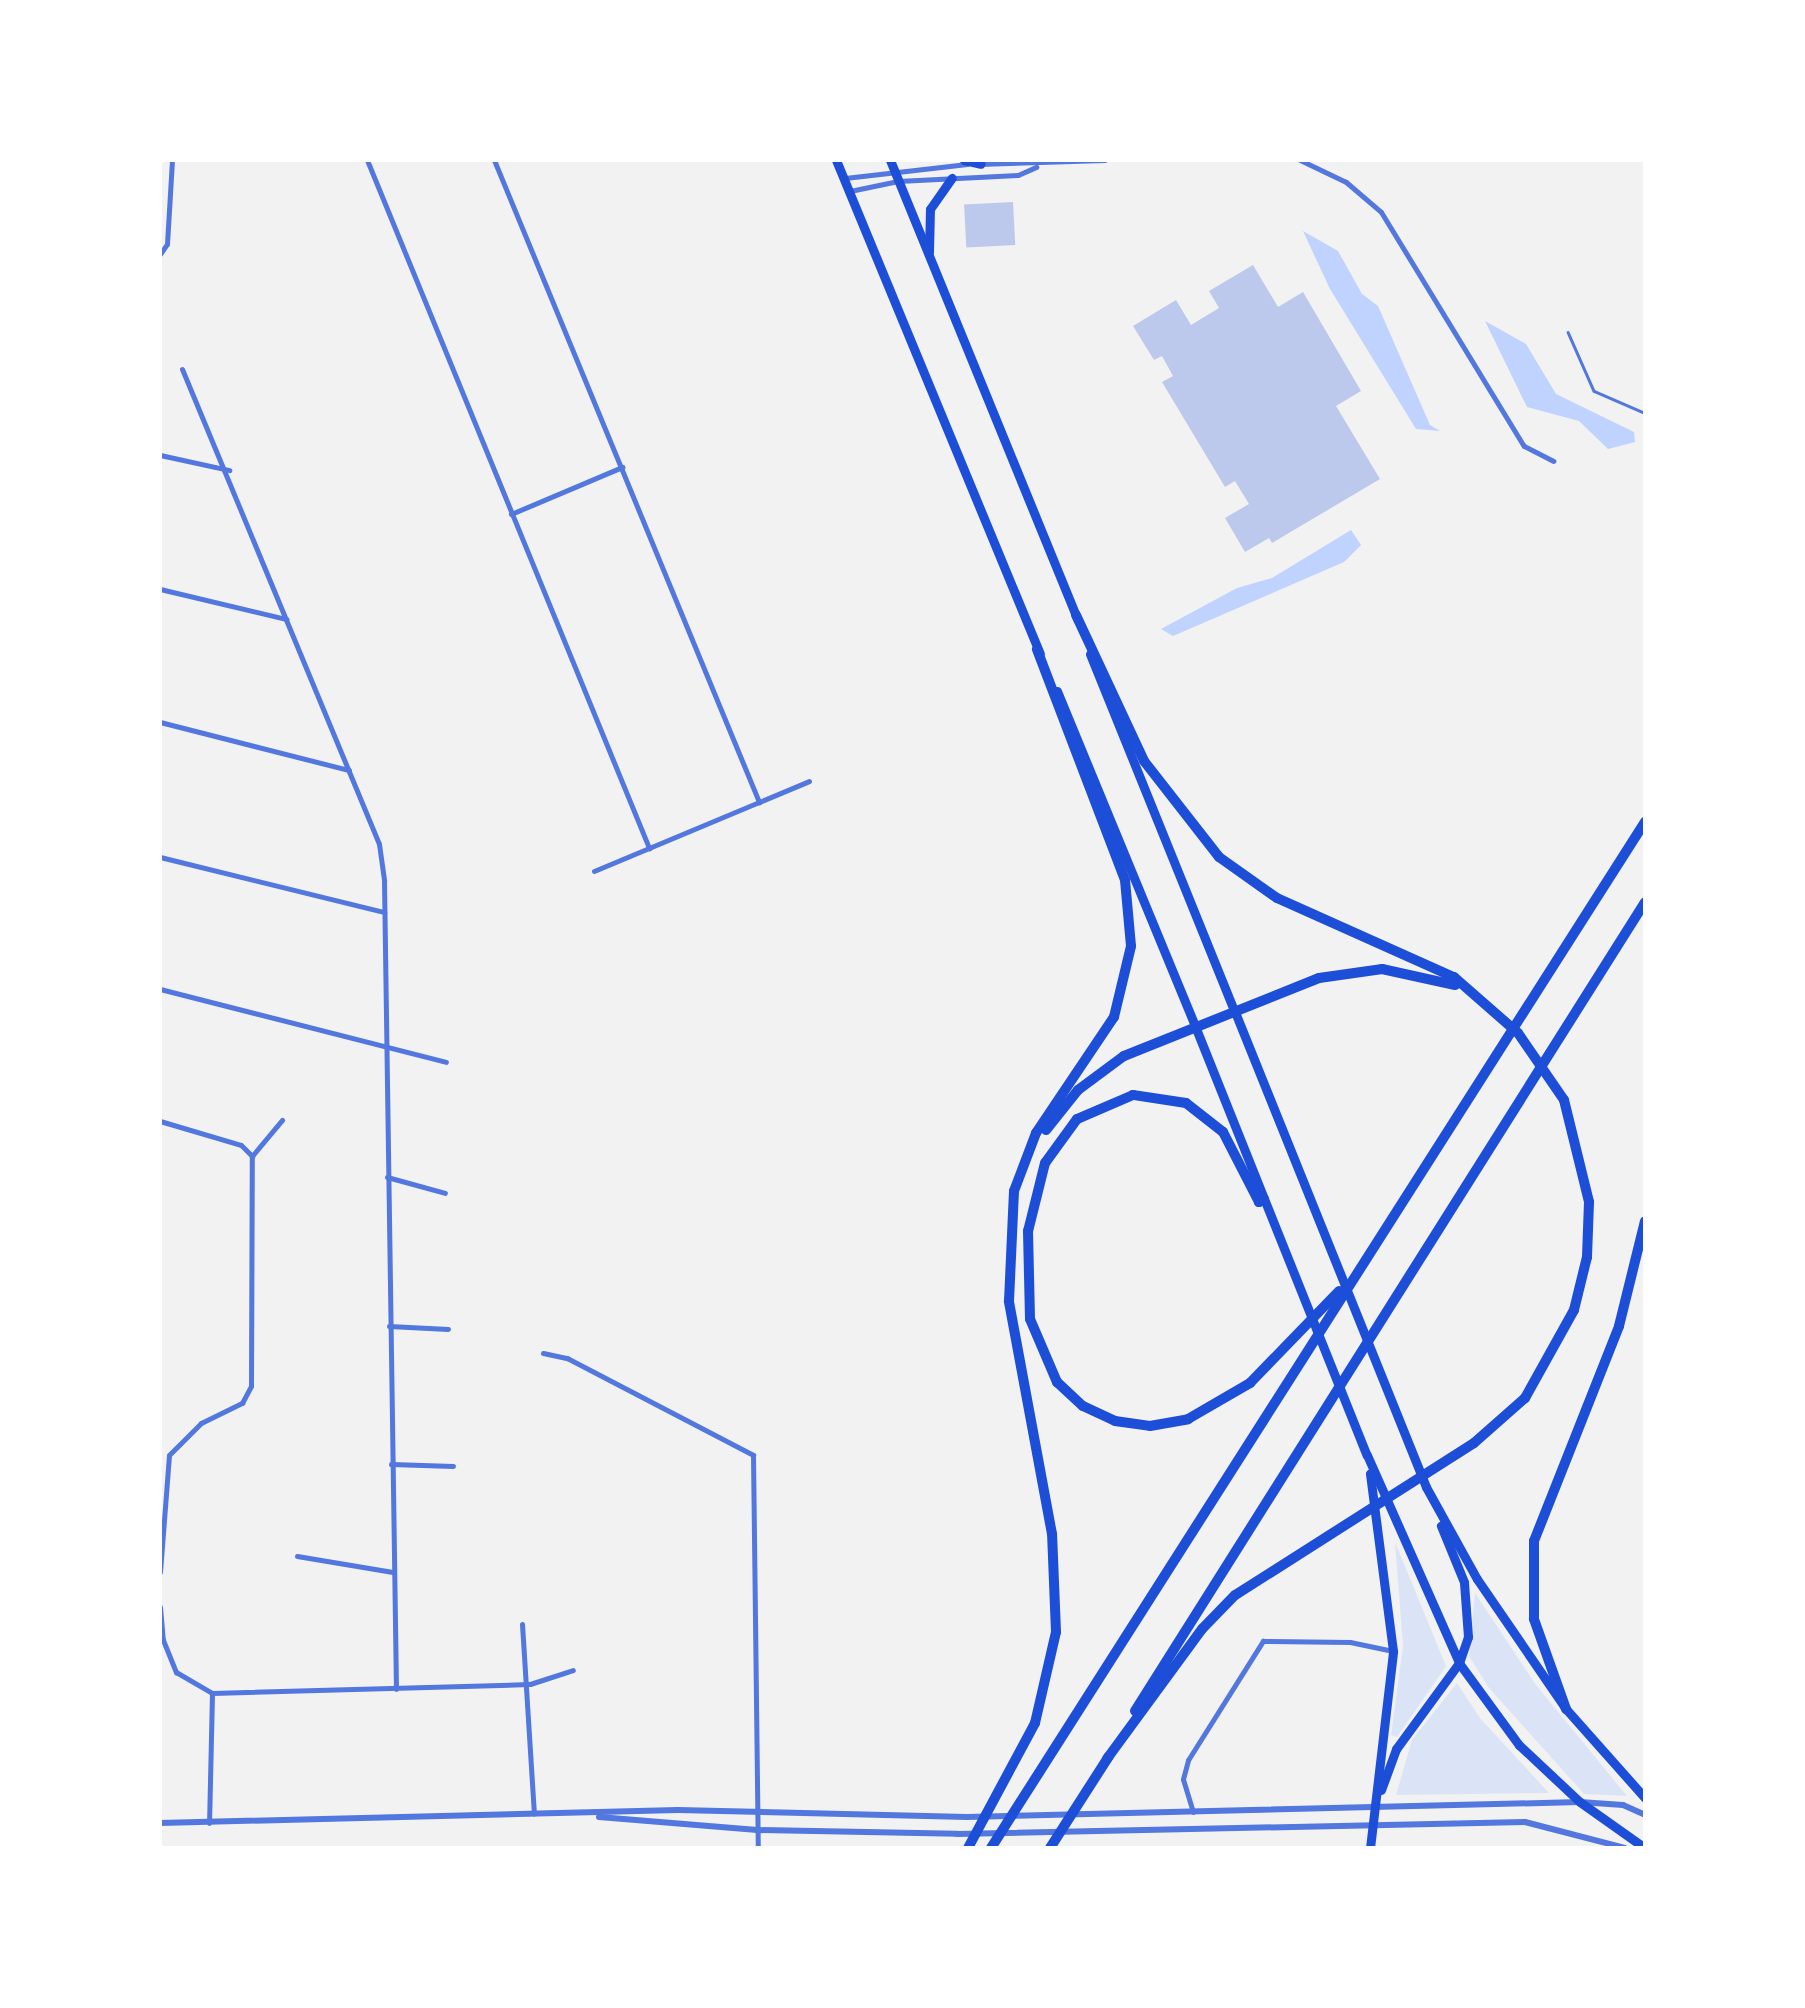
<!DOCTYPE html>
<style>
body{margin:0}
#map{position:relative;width:1805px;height:2008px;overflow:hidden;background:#f2f2f2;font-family:"Golos Text",sans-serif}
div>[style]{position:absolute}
.green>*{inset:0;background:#dbe4f7}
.water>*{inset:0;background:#bfd3fe}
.building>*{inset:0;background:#bdc9ec;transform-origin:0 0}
.service>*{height:2.5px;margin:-1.25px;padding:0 1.25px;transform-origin:1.25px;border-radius:1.25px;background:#5277de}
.minor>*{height:5px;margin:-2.5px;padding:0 2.5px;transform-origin:2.5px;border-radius:2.5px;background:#5277de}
.tertiary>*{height:6px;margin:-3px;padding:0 3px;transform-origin:3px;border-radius:3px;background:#5277de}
.primary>*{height:9px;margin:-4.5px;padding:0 4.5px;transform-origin:4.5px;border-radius:4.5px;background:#1d4ed8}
.trunk>*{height:9px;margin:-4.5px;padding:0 4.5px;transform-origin:4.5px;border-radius:4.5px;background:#1d4ed8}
.motorway>*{height:10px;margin:-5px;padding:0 5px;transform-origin:5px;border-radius:5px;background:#1d4ed8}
span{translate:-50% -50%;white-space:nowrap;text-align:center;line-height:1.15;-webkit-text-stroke:8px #fff;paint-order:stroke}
.frame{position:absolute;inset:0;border:162px solid #fff;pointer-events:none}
</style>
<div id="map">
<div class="green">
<div style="clip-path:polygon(1395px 1542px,1446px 1666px,1397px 1737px,1391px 1735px,1403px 1646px)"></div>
<div style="clip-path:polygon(1475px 1593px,1536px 1685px,1627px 1796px,1584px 1794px,1489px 1688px,1469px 1656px)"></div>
<div style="clip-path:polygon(1457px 1683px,1480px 1718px,1549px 1793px,1396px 1795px,1412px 1740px)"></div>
</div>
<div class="water">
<div style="clip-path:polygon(1303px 231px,1338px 251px,1362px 294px,1378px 306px,1430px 425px,1440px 431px,1416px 429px,1330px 289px)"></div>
<div style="clip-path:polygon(1485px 321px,1526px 344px,1556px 394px,1634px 432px,1635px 442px,1608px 449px,1579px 421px,1527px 407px)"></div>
<div style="clip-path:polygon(1351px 530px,1361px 545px,1344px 562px,1173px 636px,1161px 629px,1237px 588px,1272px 578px)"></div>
</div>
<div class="building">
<div style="left:1013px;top:202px;width:43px;height:49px;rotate:87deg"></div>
<div style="clip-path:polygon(1253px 265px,1278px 307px,1303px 292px,1361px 391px,1336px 406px,1380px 479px,1272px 543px,1269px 538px,1245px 552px,1225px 518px,1249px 504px,1235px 481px,1225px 487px,1162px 382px,1173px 376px,1162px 356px,1154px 360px,1133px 326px,1176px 300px,1191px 325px,1219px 308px,1209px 291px)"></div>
</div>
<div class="service">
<div style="left:1568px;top:332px;width:64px;rotate:66.2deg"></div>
<div style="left:1594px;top:391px;width:56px;rotate:23.3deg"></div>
</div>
<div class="minor">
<div style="left:367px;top:160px;width:744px;rotate:67.71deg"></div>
<div style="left:494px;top:160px;width:695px;rotate:67.57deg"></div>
<div style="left:1300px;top:160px;width:51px;rotate:25.6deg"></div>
<div style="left:1346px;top:182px;width:46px;rotate:40.6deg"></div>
<div style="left:1381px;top:212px;width:274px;rotate:58.6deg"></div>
<div style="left:1524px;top:446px;width:33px;rotate:27deg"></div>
<div style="left:978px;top:164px;width:127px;rotate:-1.8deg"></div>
<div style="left:845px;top:178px;width:123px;rotate:-6.5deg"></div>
<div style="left:850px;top:191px;width:49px;rotate:-11.8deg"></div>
<div style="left:898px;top:181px;width:120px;rotate:-2.9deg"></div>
<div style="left:1018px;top:175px;width:20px;rotate:-24deg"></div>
<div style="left:160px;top:254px;width:12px;rotate:-55deg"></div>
<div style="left:167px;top:244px;width:84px;rotate:-86.6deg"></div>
<div style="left:182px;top:369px;width:514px;rotate:67.47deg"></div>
<div style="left:379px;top:844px;width:37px;rotate:82deg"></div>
<div style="left:384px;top:881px;width:808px;rotate:89.15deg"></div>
<div style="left:160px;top:455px;width:71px;rotate:12.3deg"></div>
<div style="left:511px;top:514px;width:121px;rotate:-22.9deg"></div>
<div style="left:160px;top:589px;width:130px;rotate:13.4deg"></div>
<div style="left:160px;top:722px;width:195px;rotate:14.3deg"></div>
<div style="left:160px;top:857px;width:231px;rotate:13.8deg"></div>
<div style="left:594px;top:871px;width:233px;rotate:-22.7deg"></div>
<div style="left:160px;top:989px;width:295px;rotate:14.3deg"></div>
<div style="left:160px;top:1121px;width:84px;rotate:16.5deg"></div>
<div style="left:241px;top:1145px;width:16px;rotate:45deg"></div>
<div style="left:387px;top:1177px;width:60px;rotate:15.4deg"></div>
<div style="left:389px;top:1326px;width:59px;rotate:2.9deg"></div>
<div style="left:543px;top:1353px;width:25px;rotate:12deg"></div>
<div style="left:567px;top:1358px;width:210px;rotate:27.5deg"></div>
<div style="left:753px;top:1455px;width:393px;rotate:89.3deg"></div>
<div style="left:391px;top:1464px;width:62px;rotate:1.8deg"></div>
<div style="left:297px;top:1556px;width:97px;rotate:9.5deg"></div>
<div style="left:160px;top:1572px;width:117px;rotate:-85.6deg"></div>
<div style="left:169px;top:1455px;width:45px;rotate:-45deg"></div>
<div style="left:201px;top:1423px;width:46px;rotate:-26deg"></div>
<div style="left:242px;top:1403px;width:19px;rotate:-62deg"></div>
<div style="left:251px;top:1386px;width:230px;rotate:-89.8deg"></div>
<div style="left:252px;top:1156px;width:47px;rotate:-50.2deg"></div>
<div style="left:160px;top:1607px;width:33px;rotate:85deg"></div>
<div style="left:163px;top:1640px;width:35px;rotate:68deg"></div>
<div style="left:176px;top:1672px;width:42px;rotate:30.3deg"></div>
<div style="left:212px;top:1693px;width:130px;rotate:91.3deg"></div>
<div style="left:522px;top:1624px;width:190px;rotate:86.4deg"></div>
<div style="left:212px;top:1693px;width:318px;rotate:-1.6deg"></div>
<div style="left:530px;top:1684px;width:45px;rotate:-18deg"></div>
<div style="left:1193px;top:1812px;width:34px;rotate:-107deg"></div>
<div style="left:1183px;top:1779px;width:20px;rotate:-75deg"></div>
<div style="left:1188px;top:1760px;width:141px;rotate:-57.8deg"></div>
<div style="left:1263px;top:1641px;width:87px;rotate:0.7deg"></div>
<div style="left:1350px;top:1642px;width:44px;rotate:11.8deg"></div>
</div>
<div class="tertiary">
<div style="left:599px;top:1817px;width:159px;rotate:4.7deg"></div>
<div style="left:757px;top:1830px;width:200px;rotate:1.1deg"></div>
<div style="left:957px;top:1834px;width:568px;rotate:-1.21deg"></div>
<div style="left:1525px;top:1822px;width:103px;rotate:14.6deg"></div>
<div style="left:160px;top:1823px;width:518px;rotate:-1.44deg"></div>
<div style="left:678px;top:1810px;width:289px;rotate:1.4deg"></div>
<div style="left:967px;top:1817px;width:613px;rotate:-1.4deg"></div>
<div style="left:1580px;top:1802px;width:43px;rotate:4deg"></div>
<div style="left:1623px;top:1805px;width:24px;rotate:24deg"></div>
</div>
<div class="primary">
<div style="left:1235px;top:1012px;width:512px;rotate:68.09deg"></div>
<div style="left:1426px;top:1487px;width:105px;rotate:61deg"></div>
<div style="left:1477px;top:1579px;width:158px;rotate:55.6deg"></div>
<div style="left:1566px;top:1709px;width:119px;rotate:48.4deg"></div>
<div style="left:1195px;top:1026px;width:462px;rotate:68.2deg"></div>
<div style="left:1367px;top:1455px;width:227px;rotate:66.1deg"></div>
<div style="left:1459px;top:1663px;width:102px;rotate:53.8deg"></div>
<div style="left:1519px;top:1745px;width:83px;rotate:43.1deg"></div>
<div style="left:1580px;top:1802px;width:80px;rotate:35.3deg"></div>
<div style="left:1381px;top:1790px;width:44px;rotate:-69.9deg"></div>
<div style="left:1396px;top:1749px;width:107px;rotate:-53.8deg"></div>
<div style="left:1459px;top:1663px;width:28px;rotate:-71deg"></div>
<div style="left:1468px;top:1637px;width:55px;rotate:-94.2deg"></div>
<div style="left:1464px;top:1582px;width:61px;rotate:-112.3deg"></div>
<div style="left:1370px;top:1848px;width:198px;rotate:-83.3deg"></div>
<div style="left:1393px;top:1651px;width:179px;rotate:-97.4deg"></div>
</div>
<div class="trunk">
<div style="left:836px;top:160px;width:534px;rotate:67.56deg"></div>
<div style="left:890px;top:160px;width:497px;rotate:67.8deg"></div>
<div style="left:964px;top:160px;width:17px;rotate:13deg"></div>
<div style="left:929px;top:252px;width:43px;rotate:-88.7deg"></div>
<div style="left:930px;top:209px;width:38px;rotate:-55deg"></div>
<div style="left:1090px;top:654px;width:386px;rotate:68deg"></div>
<div style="left:1057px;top:691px;width:362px;rotate:67.6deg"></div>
</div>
<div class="motorway">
<div style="left:1076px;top:615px;width:161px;rotate:65deg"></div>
<div style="left:1144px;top:761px;width:122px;rotate:52deg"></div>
<div style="left:1219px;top:857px;width:71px;rotate:35.3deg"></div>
<div style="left:1277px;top:898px;width:194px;rotate:24.1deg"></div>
<div style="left:1454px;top:977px;width:85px;rotate:41.2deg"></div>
<div style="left:1518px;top:1033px;width:81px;rotate:55.5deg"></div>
<div style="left:1564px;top:1100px;width:105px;rotate:76.2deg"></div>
<div style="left:1589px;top:1202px;width:55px;rotate:92.1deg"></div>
<div style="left:1587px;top:1257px;width:55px;rotate:103.8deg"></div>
<div style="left:1574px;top:1310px;width:101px;rotate:119.1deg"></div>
<div style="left:1525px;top:1398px;width:68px;rotate:138.6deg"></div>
<div style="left:1474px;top:1443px;width:283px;rotate:147.5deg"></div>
<div style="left:1235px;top:1595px;width:47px;rotate:134.1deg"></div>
<div style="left:1202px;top:1629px;width:161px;rotate:126.2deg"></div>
<div style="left:1046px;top:1130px;width:51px;rotate:-51.3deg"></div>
<div style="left:1078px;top:1090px;width:57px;rotate:-36.5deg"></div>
<div style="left:1124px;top:1056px;width:210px;rotate:-21.8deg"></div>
<div style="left:1319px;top:978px;width:64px;rotate:-8.1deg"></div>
<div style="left:1382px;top:969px;width:75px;rotate:12.4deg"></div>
<div style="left:1264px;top:1199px;width:6px;rotate:149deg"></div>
<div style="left:1259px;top:1202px;width:79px;rotate:-117.2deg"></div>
<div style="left:1223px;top:1132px;width:47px;rotate:-141.9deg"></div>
<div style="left:1186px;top:1103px;width:54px;rotate:-171.4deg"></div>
<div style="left:1133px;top:1095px;width:61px;rotate:156.8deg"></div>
<div style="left:1077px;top:1119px;width:54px;rotate:126deg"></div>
<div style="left:1045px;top:1163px;width:70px;rotate:104deg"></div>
<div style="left:1028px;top:1231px;width:88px;rotate:88.7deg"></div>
<div style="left:1030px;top:1319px;width:69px;rotate:66.8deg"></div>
<div style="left:1057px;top:1382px;width:35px;rotate:43deg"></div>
<div style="left:1083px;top:1406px;width:35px;rotate:25deg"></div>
<div style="left:1115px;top:1421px;width:35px;rotate:8deg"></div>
<div style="left:1150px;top:1426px;width:39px;rotate:-10deg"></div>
<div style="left:1188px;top:1419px;width:72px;rotate:-30.1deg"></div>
<div style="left:1250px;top:1383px;width:128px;rotate:-45.9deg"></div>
<div style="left:1566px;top:1709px;width:96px;rotate:-109.6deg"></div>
<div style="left:1534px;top:1619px;width:78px;rotate:-90deg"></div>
<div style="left:1534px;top:1541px;width:231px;rotate:-68.4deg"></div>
<div style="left:1619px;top:1326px;width:108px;rotate:-76.1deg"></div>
<div style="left:1135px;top:1711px;width:956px;rotate:-57.77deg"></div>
<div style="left:968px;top:1848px;width:142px;rotate:-61.8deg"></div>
<div style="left:1035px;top:1723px;width:93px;rotate:-77deg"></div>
<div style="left:1056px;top:1632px;width:98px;rotate:-92.3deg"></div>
<div style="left:1052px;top:1534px;width:237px;rotate:-100.5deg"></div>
<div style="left:1009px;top:1301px;width:110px;rotate:-87.4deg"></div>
<div style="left:1014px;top:1191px;width:62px;rotate:-69.2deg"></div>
<div style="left:1036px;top:1133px;width:140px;rotate:-56.1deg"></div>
<div style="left:1114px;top:1017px;width:73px;rotate:-76.5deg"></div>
<div style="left:1131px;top:946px;width:66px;rotate:-95.2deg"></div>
<div style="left:1125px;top:880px;width:247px;rotate:-110.9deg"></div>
<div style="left:991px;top:1848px;width:1217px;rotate:-57.49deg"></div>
<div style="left:1050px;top:1848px;width:109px;rotate:-57.3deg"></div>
</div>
<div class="frame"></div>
</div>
